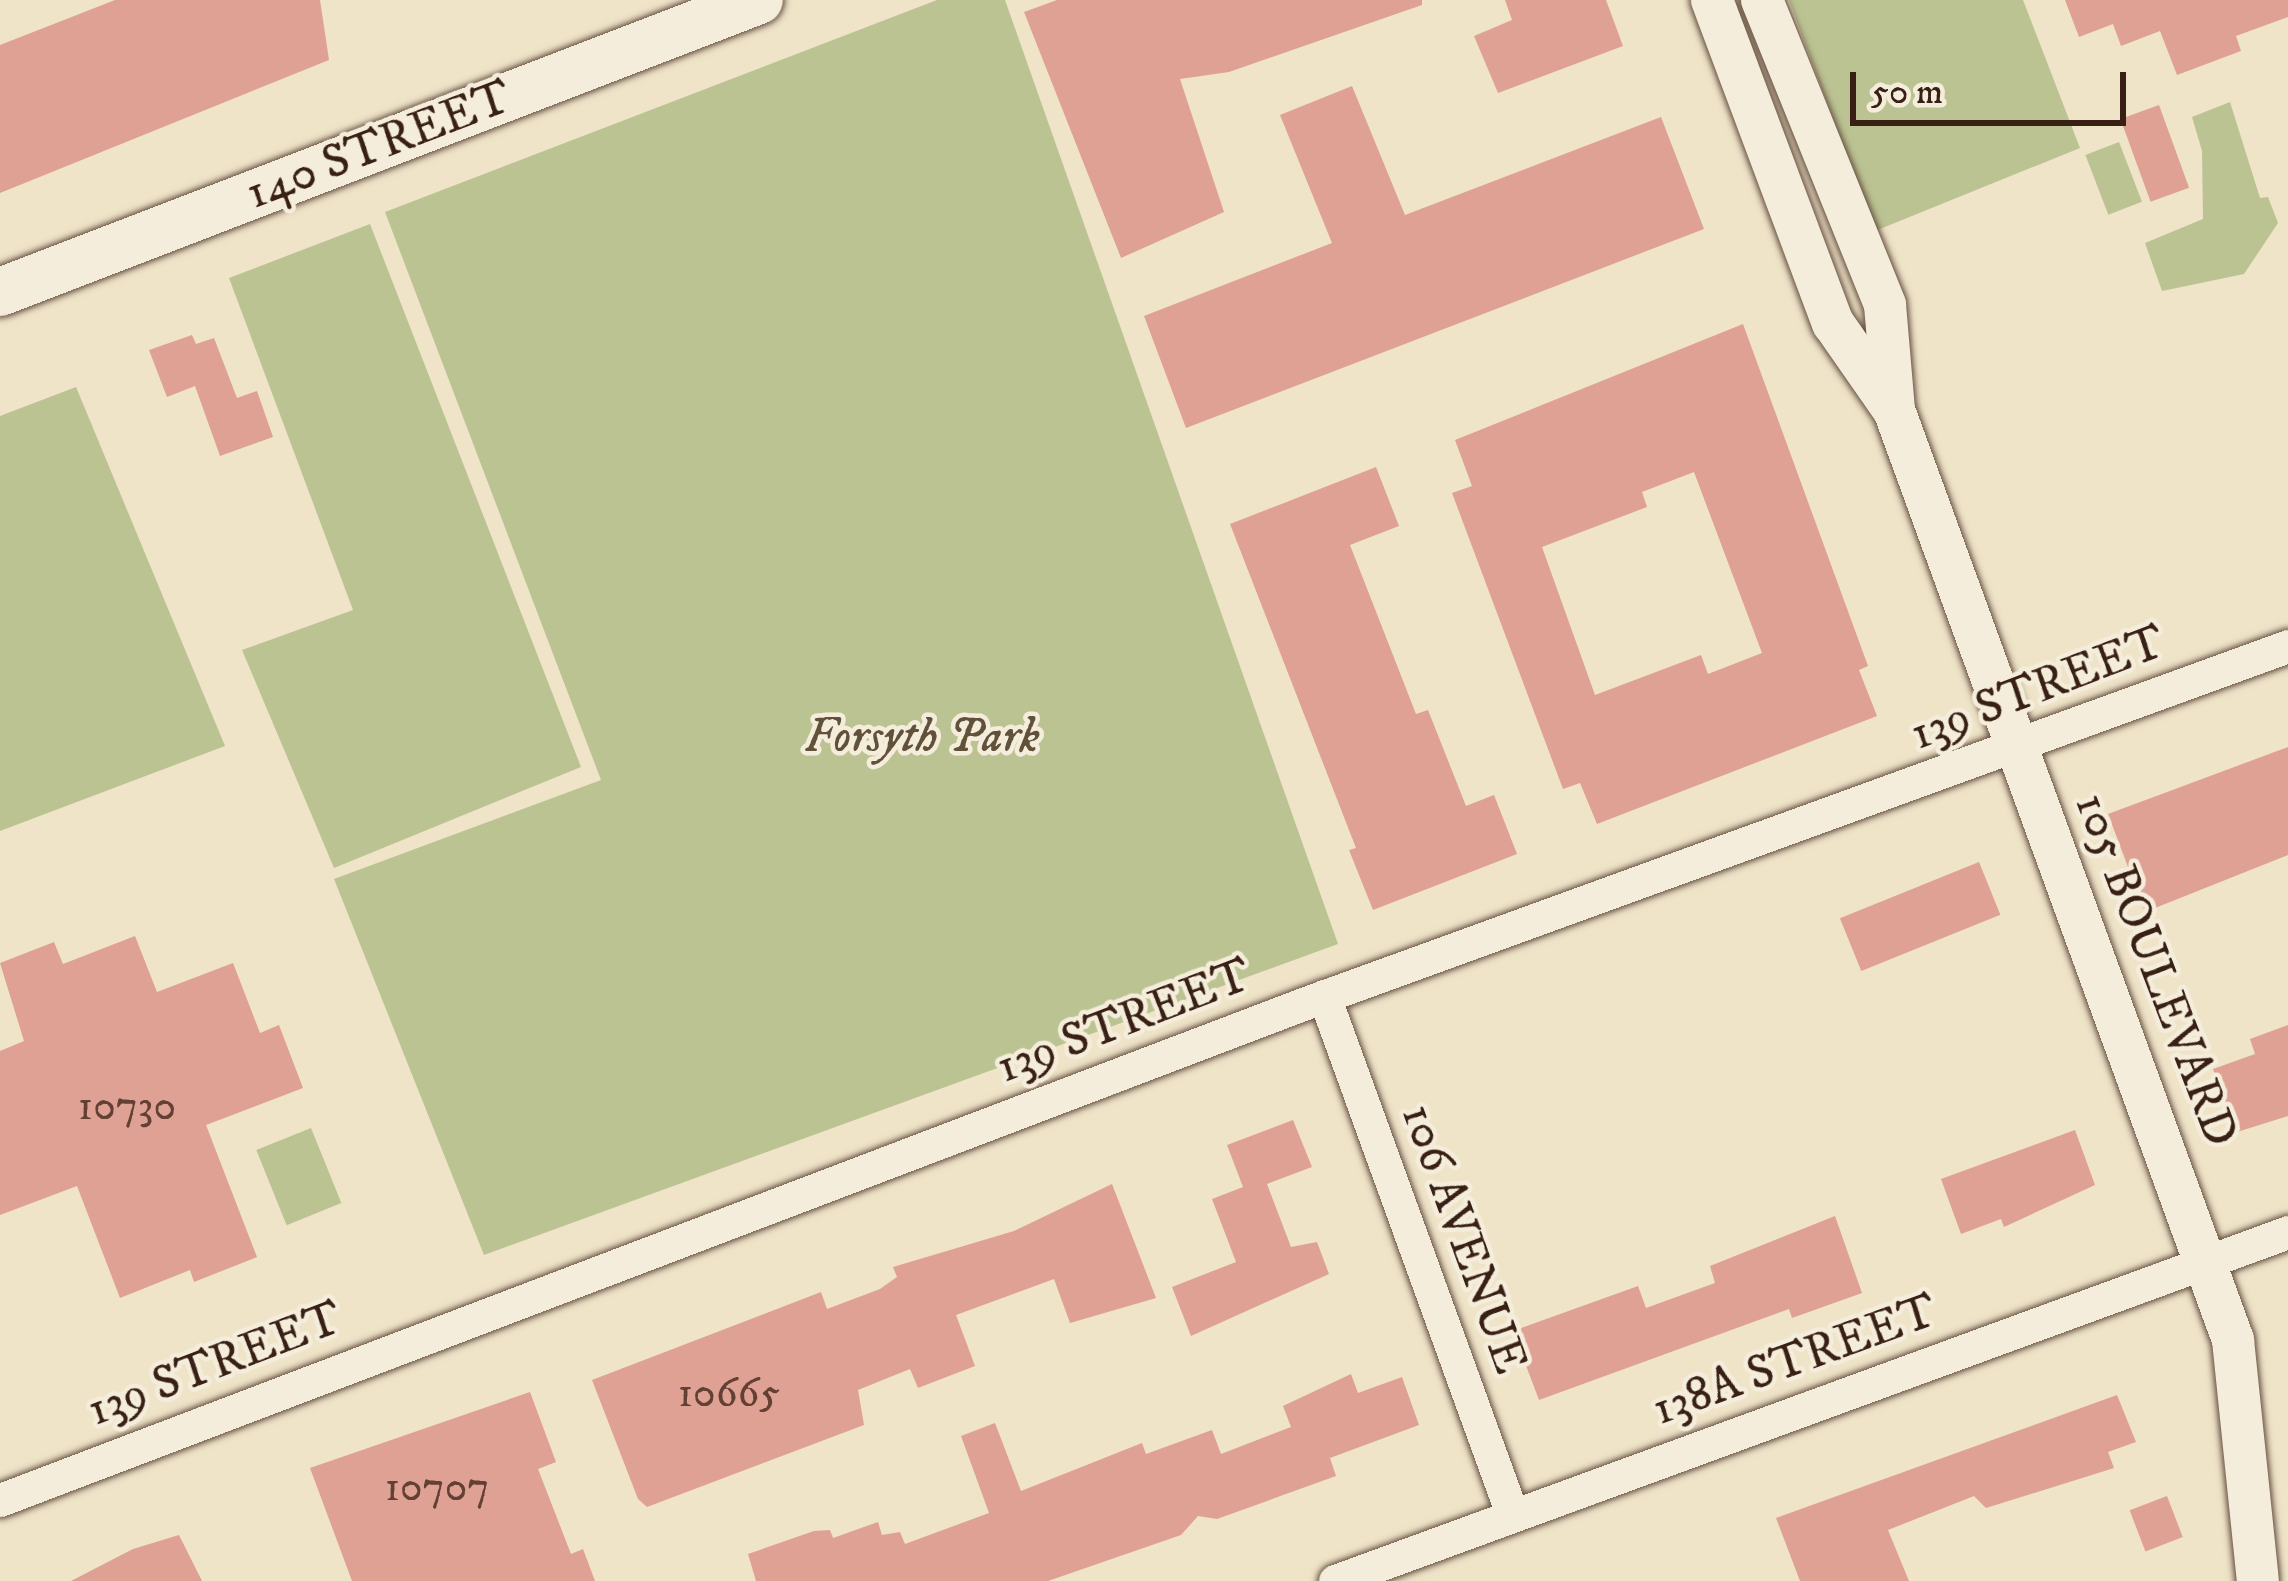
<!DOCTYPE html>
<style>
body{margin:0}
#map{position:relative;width:2288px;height:1581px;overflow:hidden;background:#efe3c8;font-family:"IM FELL DW Pica",serif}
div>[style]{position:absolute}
.green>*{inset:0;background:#bcc393;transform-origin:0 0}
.building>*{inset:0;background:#dfa194;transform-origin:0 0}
.roads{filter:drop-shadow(0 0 3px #665141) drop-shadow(0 0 3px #665141)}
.minor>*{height:33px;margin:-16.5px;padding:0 16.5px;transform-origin:16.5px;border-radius:16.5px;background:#f5eddb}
.tertiary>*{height:42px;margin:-21px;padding:0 21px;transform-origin:21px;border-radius:21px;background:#f5eddb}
.secondary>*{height:48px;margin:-24px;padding:0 24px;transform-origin:24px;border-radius:24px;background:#f5eddb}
span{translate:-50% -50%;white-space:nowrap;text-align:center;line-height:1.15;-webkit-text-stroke:9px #f5eddb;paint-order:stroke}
.number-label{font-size:42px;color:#624034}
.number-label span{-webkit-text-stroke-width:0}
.street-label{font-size:48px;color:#382014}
.park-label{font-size:48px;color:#60513a;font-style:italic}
.scale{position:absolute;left:1850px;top:72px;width:276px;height:54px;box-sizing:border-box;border:6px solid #382014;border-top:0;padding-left:15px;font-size:36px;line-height:42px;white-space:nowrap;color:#382014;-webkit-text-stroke:9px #f5eddb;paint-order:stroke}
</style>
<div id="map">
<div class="green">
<div style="clip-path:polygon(937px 0,1005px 0,1338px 944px,484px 1255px,334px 879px,601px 780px,385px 212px)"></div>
<div style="clip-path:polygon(1789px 0,2023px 0,2080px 148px,1875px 231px)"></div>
<div style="clip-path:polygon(2230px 102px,2260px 198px,2268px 197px,2278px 223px,2244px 274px,2162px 291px,2145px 243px,2203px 219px,2202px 151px,2192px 117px)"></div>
<div style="left:2119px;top:142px;width:64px;height:36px;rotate:69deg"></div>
<div style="clip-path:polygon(370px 224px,581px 767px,334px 868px,242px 650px,353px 610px,229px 278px)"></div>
<div style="clip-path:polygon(76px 387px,225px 746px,0 831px,0 416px)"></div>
<div style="left:311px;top:1128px;width:81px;height:59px;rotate:68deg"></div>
</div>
<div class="building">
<div style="clip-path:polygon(115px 0,320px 0,329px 60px,0 193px,0 45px)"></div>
<div style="clip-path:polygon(1057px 0,1422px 0,1422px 5px,1229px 72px,1180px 79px,1224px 212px,1121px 258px,1024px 12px)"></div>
<div style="clip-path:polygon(1505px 0,1606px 0,1623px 46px,1498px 93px,1474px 36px,1512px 20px)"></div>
<div style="clip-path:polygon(2065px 0,2288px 0,2288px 17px,2236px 36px,2241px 51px,2177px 75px,2160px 31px,2121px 46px,2113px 24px,2079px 37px)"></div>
<div style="clip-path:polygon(1352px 86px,1405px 215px,1661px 117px,1704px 229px,1186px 428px,1144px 316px,1332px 243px,1280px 115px)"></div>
<div style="left:2159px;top:105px;width:88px;height:41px;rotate:70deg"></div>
<div style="clip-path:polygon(evenodd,1743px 324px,1868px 666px,1859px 670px,1877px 716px,1597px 824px,1580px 783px,1563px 789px,1452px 493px,1472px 486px,1455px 440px,1743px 324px,1694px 472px,1762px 653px,1708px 674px,1701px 655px,1595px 695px,1542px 547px,1647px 507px,1642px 492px,1694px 472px)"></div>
<div style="clip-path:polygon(192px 335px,196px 344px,214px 338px,237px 398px,257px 391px,273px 437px,220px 456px,195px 386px,167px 397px,149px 350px)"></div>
<div style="clip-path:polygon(1376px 467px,1399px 526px,1350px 545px,1416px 714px,1428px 710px,1466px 806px,1494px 795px,1517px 854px,1373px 910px,1349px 850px,1356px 848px,1230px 524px)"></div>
<div style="clip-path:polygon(2288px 747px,2288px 855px,2145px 912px,2108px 814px)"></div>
<div style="left:1979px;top:862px;width:57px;height:150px;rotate:68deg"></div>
<div style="clip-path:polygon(135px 936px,157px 992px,233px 963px,260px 1033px,279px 1025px,303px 1088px,206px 1125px,257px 1257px,194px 1282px,190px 1270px,120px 1298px,77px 1186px,0 1215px,0 1051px,24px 1041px,0 963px,54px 942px,63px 964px)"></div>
<div style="clip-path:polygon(2288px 1025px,2288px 1116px,2237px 1132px,2213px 1069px,2255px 1054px,2250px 1039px)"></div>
<div style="clip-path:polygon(1293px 1120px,1312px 1167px,1267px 1184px,1291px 1247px,1317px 1242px,1329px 1274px,1191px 1336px,1172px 1287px,1236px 1262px,1212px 1199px,1243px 1187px,1227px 1145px)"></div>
<div style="clip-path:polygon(2075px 1130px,2095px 1185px,2004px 1227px,2001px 1219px,1961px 1234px,1941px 1179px)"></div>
<div style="clip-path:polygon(1112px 1184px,1156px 1298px,1070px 1323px,1054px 1279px,956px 1315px,975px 1366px,918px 1388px,910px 1369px,858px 1390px,864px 1425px,647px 1507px,638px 1499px,592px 1380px,821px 1292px,827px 1309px,880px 1289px,897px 1277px,893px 1267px,1014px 1231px)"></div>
<div style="clip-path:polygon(1835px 1216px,1862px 1293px,1792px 1318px,1789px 1309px,1539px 1400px,1513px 1331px,1638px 1286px,1646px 1308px,1715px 1283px,1710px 1266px)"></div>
<div style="clip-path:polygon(1351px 1374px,1358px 1393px,1402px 1377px,1419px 1425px,1330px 1458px,1336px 1476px,1217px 1519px,1198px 1516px,1181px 1535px,1048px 1581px,756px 1581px,748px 1554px,814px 1531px,830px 1530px,833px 1538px,878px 1522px,882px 1535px,900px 1532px,905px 1544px,989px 1513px,961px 1436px,995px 1423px,1021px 1491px,1142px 1443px,1146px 1454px,1212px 1430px,1221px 1454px,1291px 1427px,1283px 1406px)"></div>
<div style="clip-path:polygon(530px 1392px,556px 1462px,538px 1469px,571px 1554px,583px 1549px,595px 1581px,352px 1581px,310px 1468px)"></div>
<div style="clip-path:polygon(2117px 1395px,2136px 1442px,2108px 1452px,2114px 1468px,1986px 1508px,1974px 1496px,1888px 1530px,1909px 1581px,1800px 1581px,1776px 1518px)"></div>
<div style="left:2167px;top:1496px;width:44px;height:40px;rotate:69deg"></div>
<div style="clip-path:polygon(179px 1535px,202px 1581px,71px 1581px,133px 1549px)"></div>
</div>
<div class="roads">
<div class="minor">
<div style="left:1324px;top:996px;width:551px;rotate:70.05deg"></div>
<div style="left:0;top:1500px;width:1394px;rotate:-20.84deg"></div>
<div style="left:1303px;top:1004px;width:1048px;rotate:-19.97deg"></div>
<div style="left:1335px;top:1581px;width:1015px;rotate:-20.11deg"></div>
</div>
<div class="tertiary">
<div style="left:1712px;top:0;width:345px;rotate:69.5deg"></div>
<div style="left:1833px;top:323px;width:105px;rotate:55.1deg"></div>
<div style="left:1762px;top:0;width:329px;rotate:68deg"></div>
<div style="left:1885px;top:305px;width:105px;rotate:85.1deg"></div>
<div style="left:1894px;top:410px;width:990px;rotate:69.97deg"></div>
<div style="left:2233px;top:1340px;width:242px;rotate:84.1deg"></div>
</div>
<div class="secondary">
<div style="left:0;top:292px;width:813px;rotate:-21.04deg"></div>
</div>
</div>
<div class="number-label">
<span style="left:127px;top:1107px">10730</span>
<span style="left:729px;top:1394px">10665</span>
<span style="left:437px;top:1488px">10707</span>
</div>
<div class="street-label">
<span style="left:379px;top:146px;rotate:-21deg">140 STREET</span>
<span style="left:2038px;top:689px;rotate:-21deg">139 STREET</span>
<span style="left:2155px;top:970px;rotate:69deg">105 BOULEVARD</span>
<span style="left:1124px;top:1022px;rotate:-21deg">139 STREET</span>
<span style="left:1463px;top:1239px;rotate:70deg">106 AVENUE</span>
<span style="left:1795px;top:1361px;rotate:-20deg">138A STREET</span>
<span style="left:215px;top:1365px;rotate:-21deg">139 STREET</span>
</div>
<div class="park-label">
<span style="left:922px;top:738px">Forsyth Park</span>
</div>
<div class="scale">50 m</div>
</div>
